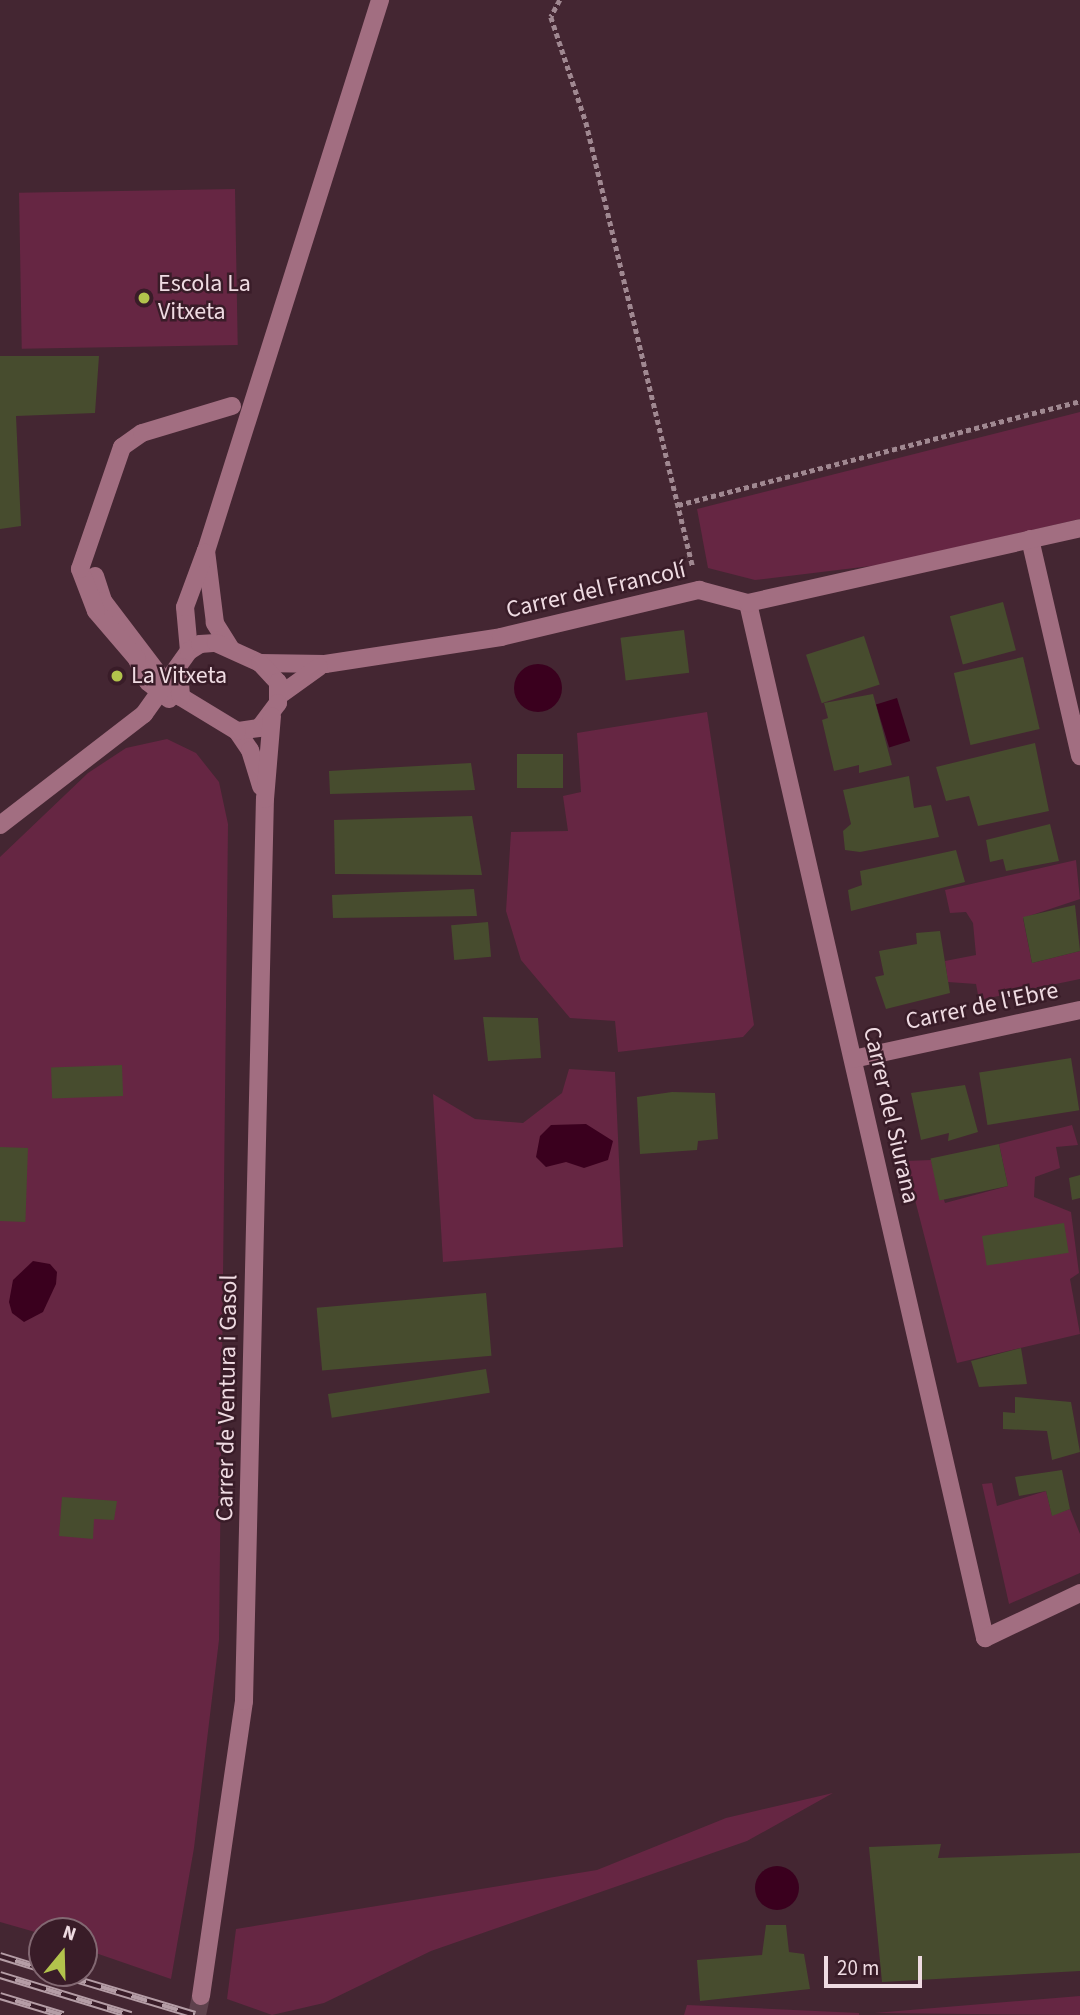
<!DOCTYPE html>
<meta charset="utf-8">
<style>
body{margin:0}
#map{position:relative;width:1080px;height:2015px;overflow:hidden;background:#442632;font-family:"Source Sans 3",sans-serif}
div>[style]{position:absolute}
.green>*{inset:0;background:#662643;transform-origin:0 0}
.water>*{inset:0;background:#3a001e;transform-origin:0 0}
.round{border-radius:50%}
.building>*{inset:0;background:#474c2e;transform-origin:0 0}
.minor-tunnel>*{height:18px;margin-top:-9px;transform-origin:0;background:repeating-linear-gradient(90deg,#5e414c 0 18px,transparent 0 27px)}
.path>*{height:4.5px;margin-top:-2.25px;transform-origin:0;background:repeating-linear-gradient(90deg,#a08891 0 5px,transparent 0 8.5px)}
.minor>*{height:18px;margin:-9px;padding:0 9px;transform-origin:9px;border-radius:9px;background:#a26e81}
.rail>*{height:8px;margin-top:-4px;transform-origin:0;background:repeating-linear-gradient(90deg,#391c28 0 16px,#b59da6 0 32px);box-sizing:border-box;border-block:2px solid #b59da6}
.dots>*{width:19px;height:19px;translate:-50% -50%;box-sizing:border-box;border:4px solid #391c28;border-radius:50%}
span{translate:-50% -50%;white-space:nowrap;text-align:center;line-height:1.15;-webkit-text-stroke:5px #391c28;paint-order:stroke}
.poi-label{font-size:24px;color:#efdbe2}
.left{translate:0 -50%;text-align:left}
.street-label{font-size:24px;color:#efdbe2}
.north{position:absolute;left:28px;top:1917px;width:70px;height:70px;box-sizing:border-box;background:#391c28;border:2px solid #826872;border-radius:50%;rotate:19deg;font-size:19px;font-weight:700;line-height:28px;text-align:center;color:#efdbe2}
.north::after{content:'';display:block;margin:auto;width:24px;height:32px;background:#b2c34c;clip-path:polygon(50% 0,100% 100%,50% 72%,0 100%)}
.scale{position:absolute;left:824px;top:1956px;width:98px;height:32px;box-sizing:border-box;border:4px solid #efdbe2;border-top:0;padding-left:9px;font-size:21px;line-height:24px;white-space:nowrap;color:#efdbe2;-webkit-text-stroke:5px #391c28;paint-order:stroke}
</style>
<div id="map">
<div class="green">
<div style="left:235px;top:189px;width:156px;height:216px;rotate:89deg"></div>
<div style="clip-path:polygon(1080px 412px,1080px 519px,879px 565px,755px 580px,708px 568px,697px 509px)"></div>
<div style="clip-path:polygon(707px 712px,754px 1025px,743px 1037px,618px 1052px,615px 1021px,570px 1018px,521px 960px,506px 911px,511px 832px,568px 831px,563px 796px,581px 792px,577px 733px)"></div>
<div style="clip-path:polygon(167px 739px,196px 753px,219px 782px,228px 824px,219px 1640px,194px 1848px,171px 1979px,84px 1949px,84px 1931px,42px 1934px,0 1922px,0 857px,88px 773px,126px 748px)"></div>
<div style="clip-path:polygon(1076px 860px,1080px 899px,1023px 918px,1032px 963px,1080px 951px,1080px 979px,979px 1000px,976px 984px,948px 982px,945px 961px,976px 955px,973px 923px,966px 912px,950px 913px,945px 890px)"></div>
<div style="clip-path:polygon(569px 1069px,615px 1072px,623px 1247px,443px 1262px,433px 1094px,475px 1119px,523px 1123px,562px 1093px)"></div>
<div style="clip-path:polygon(1072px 1125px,1078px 1145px,1056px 1147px,1060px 1168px,1035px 1177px,1034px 1197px,1071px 1212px,1079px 1273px,1070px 1279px,1080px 1334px,957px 1363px,905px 1161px,931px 1160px,945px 1203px,1008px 1186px,999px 1144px)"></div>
<div style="clip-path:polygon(992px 1483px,997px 1506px,1046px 1491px,1052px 1515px,1070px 1509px,1080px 1534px,1080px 1573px,1009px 1604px,982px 1484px)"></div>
<div style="clip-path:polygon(833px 1793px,747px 1841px,431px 1951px,324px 2003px,272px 2015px,227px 1999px,236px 1929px,597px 1870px,726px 1818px)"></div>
<div style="clip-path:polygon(1080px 1996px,1080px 2015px,874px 2013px)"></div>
<div style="clip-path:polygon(687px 2005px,859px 2013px,859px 2015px,684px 2015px)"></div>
</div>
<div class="water">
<div class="round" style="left:514px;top:664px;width:48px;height:48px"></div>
<div style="left:897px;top:698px;width:45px;height:22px;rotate:73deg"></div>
<div style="clip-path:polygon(586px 1124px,613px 1141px,608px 1160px,584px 1168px,566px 1162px,546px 1167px,536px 1157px,540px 1136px,551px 1125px)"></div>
<div style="clip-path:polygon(33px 1261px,50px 1264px,57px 1272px,56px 1284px,43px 1312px,24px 1322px,12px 1313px,9px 1302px,13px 1280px)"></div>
<div class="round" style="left:755px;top:1866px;width:44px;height:44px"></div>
</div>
<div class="building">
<div style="clip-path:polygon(0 356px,99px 356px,95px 413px,16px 416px,21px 526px,0 529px)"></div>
<div style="left:1003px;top:602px;width:50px;height:55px;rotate:75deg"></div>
<div style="left:684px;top:630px;width:43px;height:64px;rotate:83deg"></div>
<div style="left:864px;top:636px;width:51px;height:61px;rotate:72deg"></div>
<div style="left:1023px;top:657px;width:74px;height:71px;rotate:77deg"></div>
<div style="clip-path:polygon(873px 694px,892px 765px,859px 773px,859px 765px,834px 771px,822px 720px,828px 718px,824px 703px)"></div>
<div style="clip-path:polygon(1035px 743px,1049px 811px,978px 826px,969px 796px,946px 801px,936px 767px)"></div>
<div style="left:517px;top:754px;width:46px;height:34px"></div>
<div style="clip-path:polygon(471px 763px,475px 790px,330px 794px,329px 771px)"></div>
<div style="clip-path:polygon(909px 776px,914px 808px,931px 805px,939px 837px,860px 852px,845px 850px,843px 831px,851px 824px,843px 790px)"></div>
<div style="clip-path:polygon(472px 816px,482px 875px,335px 874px,334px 820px)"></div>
<div style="clip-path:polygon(1050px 824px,1059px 861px,1006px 871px,1003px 859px,990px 862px,986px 840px)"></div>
<div style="clip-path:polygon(956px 850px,965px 882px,851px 911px,848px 890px,862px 885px,860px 871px)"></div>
<div style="clip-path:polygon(474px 889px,477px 916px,333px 918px,332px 895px)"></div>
<div style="clip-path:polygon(1075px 905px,1080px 951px,1032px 963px,1023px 917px)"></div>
<div style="left:488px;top:922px;width:35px;height:37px;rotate:85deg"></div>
<div style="clip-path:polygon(940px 931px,950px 993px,886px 1009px,875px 977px,884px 975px,879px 951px,917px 944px,916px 933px)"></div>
<div style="clip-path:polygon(483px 1017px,538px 1018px,541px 1058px,488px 1061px)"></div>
<div style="left:1071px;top:1058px;width:53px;height:93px;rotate:81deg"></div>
<div style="left:122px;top:1065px;width:31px;height:71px;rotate:88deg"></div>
<div style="clip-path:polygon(965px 1085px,978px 1132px,948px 1141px,949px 1133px,921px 1140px,911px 1093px)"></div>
<div style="clip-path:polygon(672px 1092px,715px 1093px,718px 1139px,698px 1141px,697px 1150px,640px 1154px,637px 1097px)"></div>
<div style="left:999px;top:1144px;width:43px;height:70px;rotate:78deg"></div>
<div style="left:0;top:1147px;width:28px;height:74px;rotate:2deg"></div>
<div style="clip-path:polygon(1080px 1175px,1080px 1198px,1072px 1200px,1069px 1178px)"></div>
<div style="left:1064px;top:1223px;width:30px;height:83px;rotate:81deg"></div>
<div style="left:486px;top:1293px;width:63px;height:170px;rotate:85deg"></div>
<div style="clip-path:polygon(1021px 1348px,1027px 1384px,979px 1387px,971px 1361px)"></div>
<div style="left:486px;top:1369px;width:24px;height:160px;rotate:81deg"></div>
<div style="clip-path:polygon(1015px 1397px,1071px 1402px,1080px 1452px,1052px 1460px,1047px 1431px,1003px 1429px,1003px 1412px,1015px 1413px)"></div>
<div style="clip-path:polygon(1062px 1470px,1070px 1509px,1052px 1516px,1046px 1491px,1019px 1496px,1015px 1477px)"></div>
<div style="clip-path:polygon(62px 1497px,117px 1501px,114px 1520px,94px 1519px,93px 1539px,59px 1536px)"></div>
<div style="clip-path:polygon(941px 1844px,938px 1858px,1080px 1853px,1080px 1971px,882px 1982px,869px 1847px)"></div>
<div style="clip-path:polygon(766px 1925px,786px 1925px,789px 1952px,804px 1954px,810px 1989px,700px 2001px,697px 1960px,762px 1955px)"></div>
</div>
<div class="minor-tunnel">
<div style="left:197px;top:2015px;width:19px;rotate:-78deg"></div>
</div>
<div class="path">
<div style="left:560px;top:0;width:19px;rotate:118deg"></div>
<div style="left:551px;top:17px;width:111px;rotate:71.6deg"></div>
<div style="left:586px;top:122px;width:457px;rotate:76.5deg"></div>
<div style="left:678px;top:505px;width:415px;rotate:-14.5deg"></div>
</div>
<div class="minor">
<div style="left:1030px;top:539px;width:223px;rotate:77deg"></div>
<div style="left:95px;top:576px;width:26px;rotate:72deg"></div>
<div style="left:103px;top:601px;width:114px;rotate:52.8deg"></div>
<div style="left:748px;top:603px;width:1062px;rotate:77.1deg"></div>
<div style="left:985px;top:1638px;width:105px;rotate:-25.3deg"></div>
<div style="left:231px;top:649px;width:31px;rotate:-122deg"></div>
<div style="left:215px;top:623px;width:73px;rotate:-97.1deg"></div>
<div style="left:206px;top:551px;width:578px;rotate:-72.47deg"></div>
<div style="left:189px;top:651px;width:44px;rotate:-95.2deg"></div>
<div style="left:185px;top:607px;width:58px;rotate:-69.7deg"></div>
<div style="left:260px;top:663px;width:65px;rotate:0.9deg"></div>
<div style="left:325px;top:664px;width:178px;rotate:-8.7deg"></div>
<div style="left:501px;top:637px;width:204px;rotate:-13.4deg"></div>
<div style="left:699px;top:590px;width:51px;rotate:14.9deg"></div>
<div style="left:748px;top:603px;width:340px;rotate:-12.7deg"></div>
<div style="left:280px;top:695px;width:48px;rotate:-35.7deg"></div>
<div style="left:169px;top:699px;width:27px;rotate:-141deg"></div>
<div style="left:148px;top:682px;width:25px;rotate:-116deg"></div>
<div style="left:137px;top:659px;width:63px;rotate:-130.5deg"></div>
<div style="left:96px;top:611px;width:45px;rotate:-110.9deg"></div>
<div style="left:80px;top:569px;width:129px;rotate:-71deg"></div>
<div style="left:122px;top:447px;width:24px;rotate:-35deg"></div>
<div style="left:142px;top:433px;width:94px;rotate:-16.7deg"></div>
<div style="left:237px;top:731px;width:23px;rotate:56deg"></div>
<div style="left:250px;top:750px;width:38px;rotate:73deg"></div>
<div style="left:0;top:825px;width:182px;rotate:-37.6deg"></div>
<div style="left:144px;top:714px;width:77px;rotate:-54.5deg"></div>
<div style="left:189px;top:651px;width:13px;rotate:-32deg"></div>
<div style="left:200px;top:644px;width:16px;rotate:-4deg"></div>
<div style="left:216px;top:643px;width:48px;rotate:24.4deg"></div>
<div style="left:260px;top:663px;width:26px;rotate:47deg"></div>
<div style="left:278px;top:682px;width:21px;rotate:90deg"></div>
<div style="left:278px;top:703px;width:31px;rotate:127deg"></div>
<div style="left:259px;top:728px;width:22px;rotate:172deg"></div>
<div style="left:237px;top:731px;width:66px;rotate:-148.7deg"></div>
<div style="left:181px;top:697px;width:30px;rotate:-94deg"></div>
<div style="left:853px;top:1059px;width:232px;rotate:-12.2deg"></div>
<div style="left:201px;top:1996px;width:298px;rotate:-81.7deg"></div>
<div style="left:244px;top:1701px;width:902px;rotate:-88.67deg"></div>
<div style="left:265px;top:799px;width:83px;rotate:-85.2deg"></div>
</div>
<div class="rail">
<div style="left:0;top:1956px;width:44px;rotate:17.2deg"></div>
<div style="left:55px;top:1973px;width:146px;rotate:16.7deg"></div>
<div style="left:0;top:1975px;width:137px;rotate:17deg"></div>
<div style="left:0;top:1996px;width:66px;rotate:16.8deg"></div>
</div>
<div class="dots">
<div style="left:144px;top:298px;background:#b2c34c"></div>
<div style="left:117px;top:676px;background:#b2c34c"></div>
</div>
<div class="poi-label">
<span class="left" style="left:158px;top:298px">Escola La<br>Vitxeta</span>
<span class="left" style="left:131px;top:676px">La Vitxeta</span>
</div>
<div class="street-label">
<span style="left:596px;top:590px;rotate:-13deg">Carrer del Francolí</span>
<span style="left:982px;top:1006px;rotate:-12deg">Carrer de l'Ebre</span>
<span style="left:891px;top:1115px;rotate:77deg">Carrer del Siurana</span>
<span style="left:227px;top:1398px;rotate:-89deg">Carrer de Ventura i Gasol</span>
</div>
<div class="north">N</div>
<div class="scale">20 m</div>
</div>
